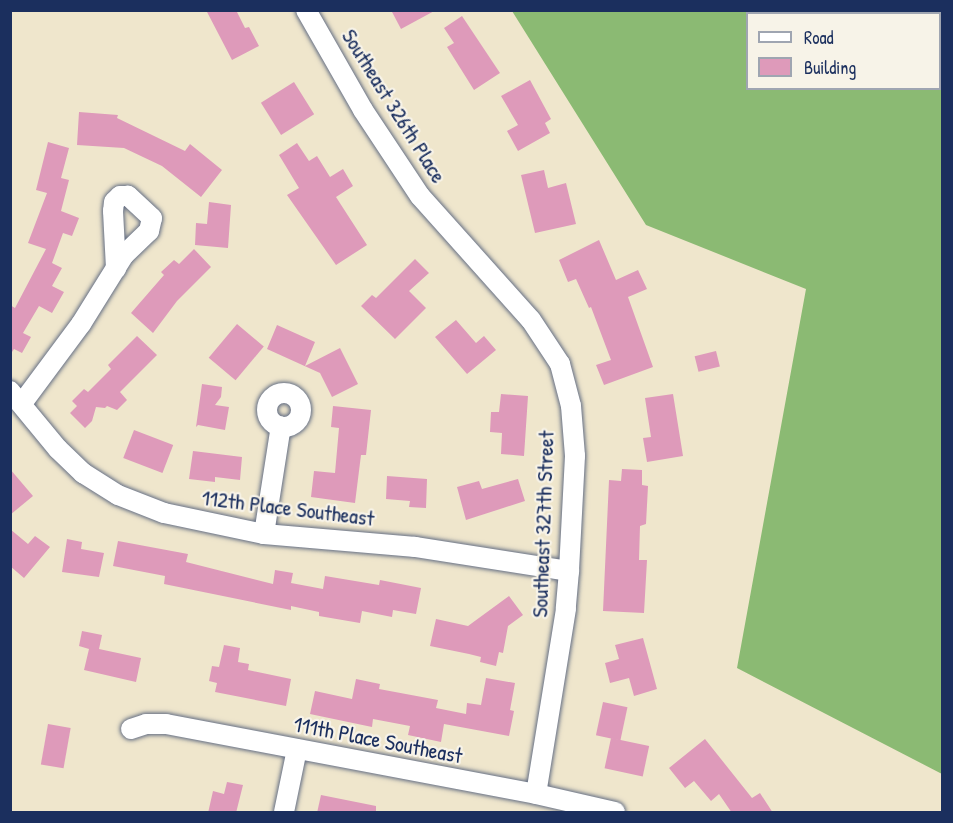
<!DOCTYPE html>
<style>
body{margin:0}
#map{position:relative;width:953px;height:823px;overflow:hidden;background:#efe6cc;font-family:"Patrick Hand",sans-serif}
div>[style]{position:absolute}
.forest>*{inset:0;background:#8bba73}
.building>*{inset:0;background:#de9aba;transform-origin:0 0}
.roads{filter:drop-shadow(0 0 2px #656f84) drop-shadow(0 0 2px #656f84)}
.minor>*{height:20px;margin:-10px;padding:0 10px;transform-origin:10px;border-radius:10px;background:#fff}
.minor>.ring{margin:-10px;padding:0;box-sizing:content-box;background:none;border:20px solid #fff;border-radius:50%}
span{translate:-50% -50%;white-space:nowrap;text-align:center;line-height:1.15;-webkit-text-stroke:4.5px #f7f3e8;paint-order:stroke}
.street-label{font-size:22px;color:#1b2f5e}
.frame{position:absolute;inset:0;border:12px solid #1b2f5e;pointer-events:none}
.legend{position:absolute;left:746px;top:12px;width:195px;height:78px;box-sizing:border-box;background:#f7f3e8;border:2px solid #9fa5b1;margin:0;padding:8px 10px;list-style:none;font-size:18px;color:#1b2f5e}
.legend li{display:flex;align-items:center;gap:12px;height:30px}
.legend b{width:30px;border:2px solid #9fa5b1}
</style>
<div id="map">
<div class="forest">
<div style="clip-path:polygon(evenodd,512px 11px,942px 11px,942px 774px,737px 668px,806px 289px,646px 225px,512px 11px,748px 14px,940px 14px,940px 88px,748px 88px,748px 14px)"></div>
</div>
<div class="building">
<div style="clip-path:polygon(206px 10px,236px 10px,245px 28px,249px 27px,259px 46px,232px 60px)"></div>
<div style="clip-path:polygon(391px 10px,436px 10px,401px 29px)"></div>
<div style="clip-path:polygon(462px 16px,500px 73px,474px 90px,447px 47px,454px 43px,444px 28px)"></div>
<div style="clip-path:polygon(530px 80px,551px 119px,545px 123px,550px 133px,518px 151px,507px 131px,518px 125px,501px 96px)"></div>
<div style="left:294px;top:82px;width:38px;height:39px;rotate:58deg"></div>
<div style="clip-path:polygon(79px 112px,118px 115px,117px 118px,185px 151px,190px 144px,222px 170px,201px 197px,162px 166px,124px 148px,77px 145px)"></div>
<div style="clip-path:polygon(48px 142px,69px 148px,61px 178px,69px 180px,61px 211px,79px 218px,72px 236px,63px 233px,52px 263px,62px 268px,52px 286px,64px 292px,52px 313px,39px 306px,23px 333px,31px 337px,22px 353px,14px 349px,10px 355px,10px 305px,15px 308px,46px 249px,28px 243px,47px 193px,36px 190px)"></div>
<div style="clip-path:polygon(297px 143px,309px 161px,317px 156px,330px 177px,343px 169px,353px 186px,336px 197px,367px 245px,336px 265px,287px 195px,299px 188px,279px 155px)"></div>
<div style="clip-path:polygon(544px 170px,548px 188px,566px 183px,576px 224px,535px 233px,521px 175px)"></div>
<div style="clip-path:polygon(209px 202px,231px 205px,228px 248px,195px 245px,196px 223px,207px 224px)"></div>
<div style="clip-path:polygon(599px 240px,616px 280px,638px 270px,647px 289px,628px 297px,653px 367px,604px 385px,596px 365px,611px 360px,591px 307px,589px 308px,576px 279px,568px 282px,559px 260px)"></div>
<div style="clip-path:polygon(194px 249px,211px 267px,177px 301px,153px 333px,131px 313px,164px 275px,161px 272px,174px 260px,179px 264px)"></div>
<div style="clip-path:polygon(415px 259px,429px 273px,409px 291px,426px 308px,395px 339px,361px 306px,372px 295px,376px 298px)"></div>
<div style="clip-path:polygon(456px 320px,476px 343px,484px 336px,496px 350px,467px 374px,435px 337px)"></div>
<div style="left:237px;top:324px;width:35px;height:44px;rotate:40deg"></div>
<div style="clip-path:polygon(277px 325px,315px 342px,305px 366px,340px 348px,358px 384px,332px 397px,320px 373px,267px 349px)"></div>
<div style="clip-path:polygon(137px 336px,157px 355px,120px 392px,127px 400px,117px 410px,107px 406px,105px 408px,96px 407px,92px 421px,85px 428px,70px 413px,77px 406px,72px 401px,84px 389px,88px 392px,111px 369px,108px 365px)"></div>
<div style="left:716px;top:351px;width:16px;height:22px;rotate:76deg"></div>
<div style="clip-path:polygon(202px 384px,222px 387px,221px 397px,215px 405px,229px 407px,225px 430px,198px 425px,196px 427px)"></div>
<div style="clip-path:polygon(501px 394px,528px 396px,524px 456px,501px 454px,502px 433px,490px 432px,491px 412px,499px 412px)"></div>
<div style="clip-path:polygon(673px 394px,683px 456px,647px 462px,643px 438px,651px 437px,645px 398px)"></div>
<div style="clip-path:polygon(333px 406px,371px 410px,366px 455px,361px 455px,355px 503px,311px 497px,314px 471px,335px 473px,339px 428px,331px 427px)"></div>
<div style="left:134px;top:430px;width:42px;height:30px;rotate:21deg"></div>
<div style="clip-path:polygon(193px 451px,242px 457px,240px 480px,215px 477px,215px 482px,189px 479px)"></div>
<div style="clip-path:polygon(10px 469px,33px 496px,10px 515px)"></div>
<div style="clip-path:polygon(622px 469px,642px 470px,642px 485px,648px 486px,646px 524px,640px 526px,639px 560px,647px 560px,644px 613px,603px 611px,609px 480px,621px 481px)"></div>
<div style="clip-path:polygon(387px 476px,427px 479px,426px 508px,409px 507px,410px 501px,386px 499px)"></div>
<div style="clip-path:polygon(518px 479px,525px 501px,466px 520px,457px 487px,479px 481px,482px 489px)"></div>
<div style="clip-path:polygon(10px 529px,28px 544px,35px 536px,50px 547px,24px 578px,10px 566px)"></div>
<div style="clip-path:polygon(67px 539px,82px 542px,81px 549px,104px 553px,99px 577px,62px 572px)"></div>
<div style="clip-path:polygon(118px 541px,188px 554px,186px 562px,273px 584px,275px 570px,293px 573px,291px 583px,323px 589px,325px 576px,379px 585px,380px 580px,421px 588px,416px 614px,393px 610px,392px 617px,362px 611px,360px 623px,319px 616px,319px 612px,291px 606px,291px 610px,164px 584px,165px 576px,113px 566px)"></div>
<div style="clip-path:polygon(509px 596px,523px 615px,508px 626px,503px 653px,499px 652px,496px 666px,480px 662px,481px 657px,469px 654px,430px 646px,436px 619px,468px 626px)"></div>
<div style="clip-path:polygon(82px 631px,102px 635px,99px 649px,141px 658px,136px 682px,84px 670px,89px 649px,79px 646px)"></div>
<div style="clip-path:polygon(643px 638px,657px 689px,634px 696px,629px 678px,610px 683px,605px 663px,619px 659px,615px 645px)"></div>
<div style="clip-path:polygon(224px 645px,240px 648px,238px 662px,249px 664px,248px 670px,291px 679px,286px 706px,215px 692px,217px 683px,209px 681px,212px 666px,219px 667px)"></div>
<div style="clip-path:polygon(486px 678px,515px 683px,510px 710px,514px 711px,509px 736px,444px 724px,441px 742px,408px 735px,410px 726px,373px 719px,372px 727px,310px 714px,315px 691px,352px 699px,356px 679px,380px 684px,379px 689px,438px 700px,436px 708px,466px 714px,467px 703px,481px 705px)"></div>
<div style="left:603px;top:702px;width:25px;height:34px;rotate:12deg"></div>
<div style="left:48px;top:724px;width:23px;height:41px;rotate:10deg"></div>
<div style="left:611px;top:738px;width:39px;height:31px;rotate:12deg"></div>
<div style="clip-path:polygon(705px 739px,752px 798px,760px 793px,773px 813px,732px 813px,719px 794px,711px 801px,694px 781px,685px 788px,669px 768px)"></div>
<div style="clip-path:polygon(227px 782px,243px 785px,236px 813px,208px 813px,213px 791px,224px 794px)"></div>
<div style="clip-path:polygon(321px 795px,376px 806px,376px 813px,317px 813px)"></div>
</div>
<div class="roads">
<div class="minor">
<div style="left:306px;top:10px;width:115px;rotate:60.3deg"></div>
<div style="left:363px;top:110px;width:103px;rotate:56.5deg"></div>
<div style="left:420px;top:196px;width:166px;rotate:48.2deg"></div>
<div style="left:531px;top:320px;width:53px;rotate:56.6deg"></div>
<div style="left:560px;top:364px;width:43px;rotate:75.3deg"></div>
<div style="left:571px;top:406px;width:50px;rotate:85.4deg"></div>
<div style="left:575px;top:456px;width:115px;rotate:93deg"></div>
<div style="left:569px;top:571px;width:38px;rotate:95deg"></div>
<div style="left:566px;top:609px;width:187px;rotate:99.2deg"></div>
<div style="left:10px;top:391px;width:75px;rotate:50.4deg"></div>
<div style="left:58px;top:449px;width:35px;rotate:44deg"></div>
<div style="left:83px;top:473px;width:41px;rotate:32.2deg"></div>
<div style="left:118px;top:495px;width:49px;rotate:21.4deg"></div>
<div style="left:164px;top:513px;width:102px;rotate:11.9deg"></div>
<div style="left:264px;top:534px;width:152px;rotate:4.9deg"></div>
<div style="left:415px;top:547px;width:156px;rotate:8.9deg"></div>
<div class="ring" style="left:267px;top:393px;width:14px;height:14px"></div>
<div style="left:23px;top:402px;width:97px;rotate:-53.4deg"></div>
<div style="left:81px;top:324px;width:81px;rotate:-58.1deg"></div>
<div style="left:124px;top:255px;width:35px;rotate:-44deg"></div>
<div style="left:149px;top:231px;width:13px;rotate:-77deg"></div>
<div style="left:152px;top:218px;width:33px;rotate:-137deg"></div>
<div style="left:128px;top:196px;width:8px;rotate:180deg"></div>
<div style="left:120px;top:196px;width:8px;rotate:135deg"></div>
<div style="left:114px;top:202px;width:9px;rotate:96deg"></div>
<div style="left:113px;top:211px;width:58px;rotate:87deg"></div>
<div style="left:264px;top:534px;width:109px;rotate:-81.1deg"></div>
<div style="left:131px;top:729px;width:16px;rotate:-18deg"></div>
<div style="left:146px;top:724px;width:20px"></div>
<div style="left:166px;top:724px;width:377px;rotate:10.7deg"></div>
<div style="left:536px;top:794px;width:81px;rotate:12.8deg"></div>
<div style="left:284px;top:812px;width:64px;rotate:-78.3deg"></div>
</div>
</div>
<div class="street-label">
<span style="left:394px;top:106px;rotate:58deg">Southeast 326th Place</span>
<span style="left:288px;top:508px;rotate:7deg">112th Place Southeast</span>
<span style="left:543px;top:524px;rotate:-88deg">Southeast 327th Street</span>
<span style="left:378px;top:740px;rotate:11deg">111th Place Southeast</span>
</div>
<div class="frame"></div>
<ul class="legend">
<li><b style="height:8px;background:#fff"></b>Road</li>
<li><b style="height:16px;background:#de9aba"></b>Building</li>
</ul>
</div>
